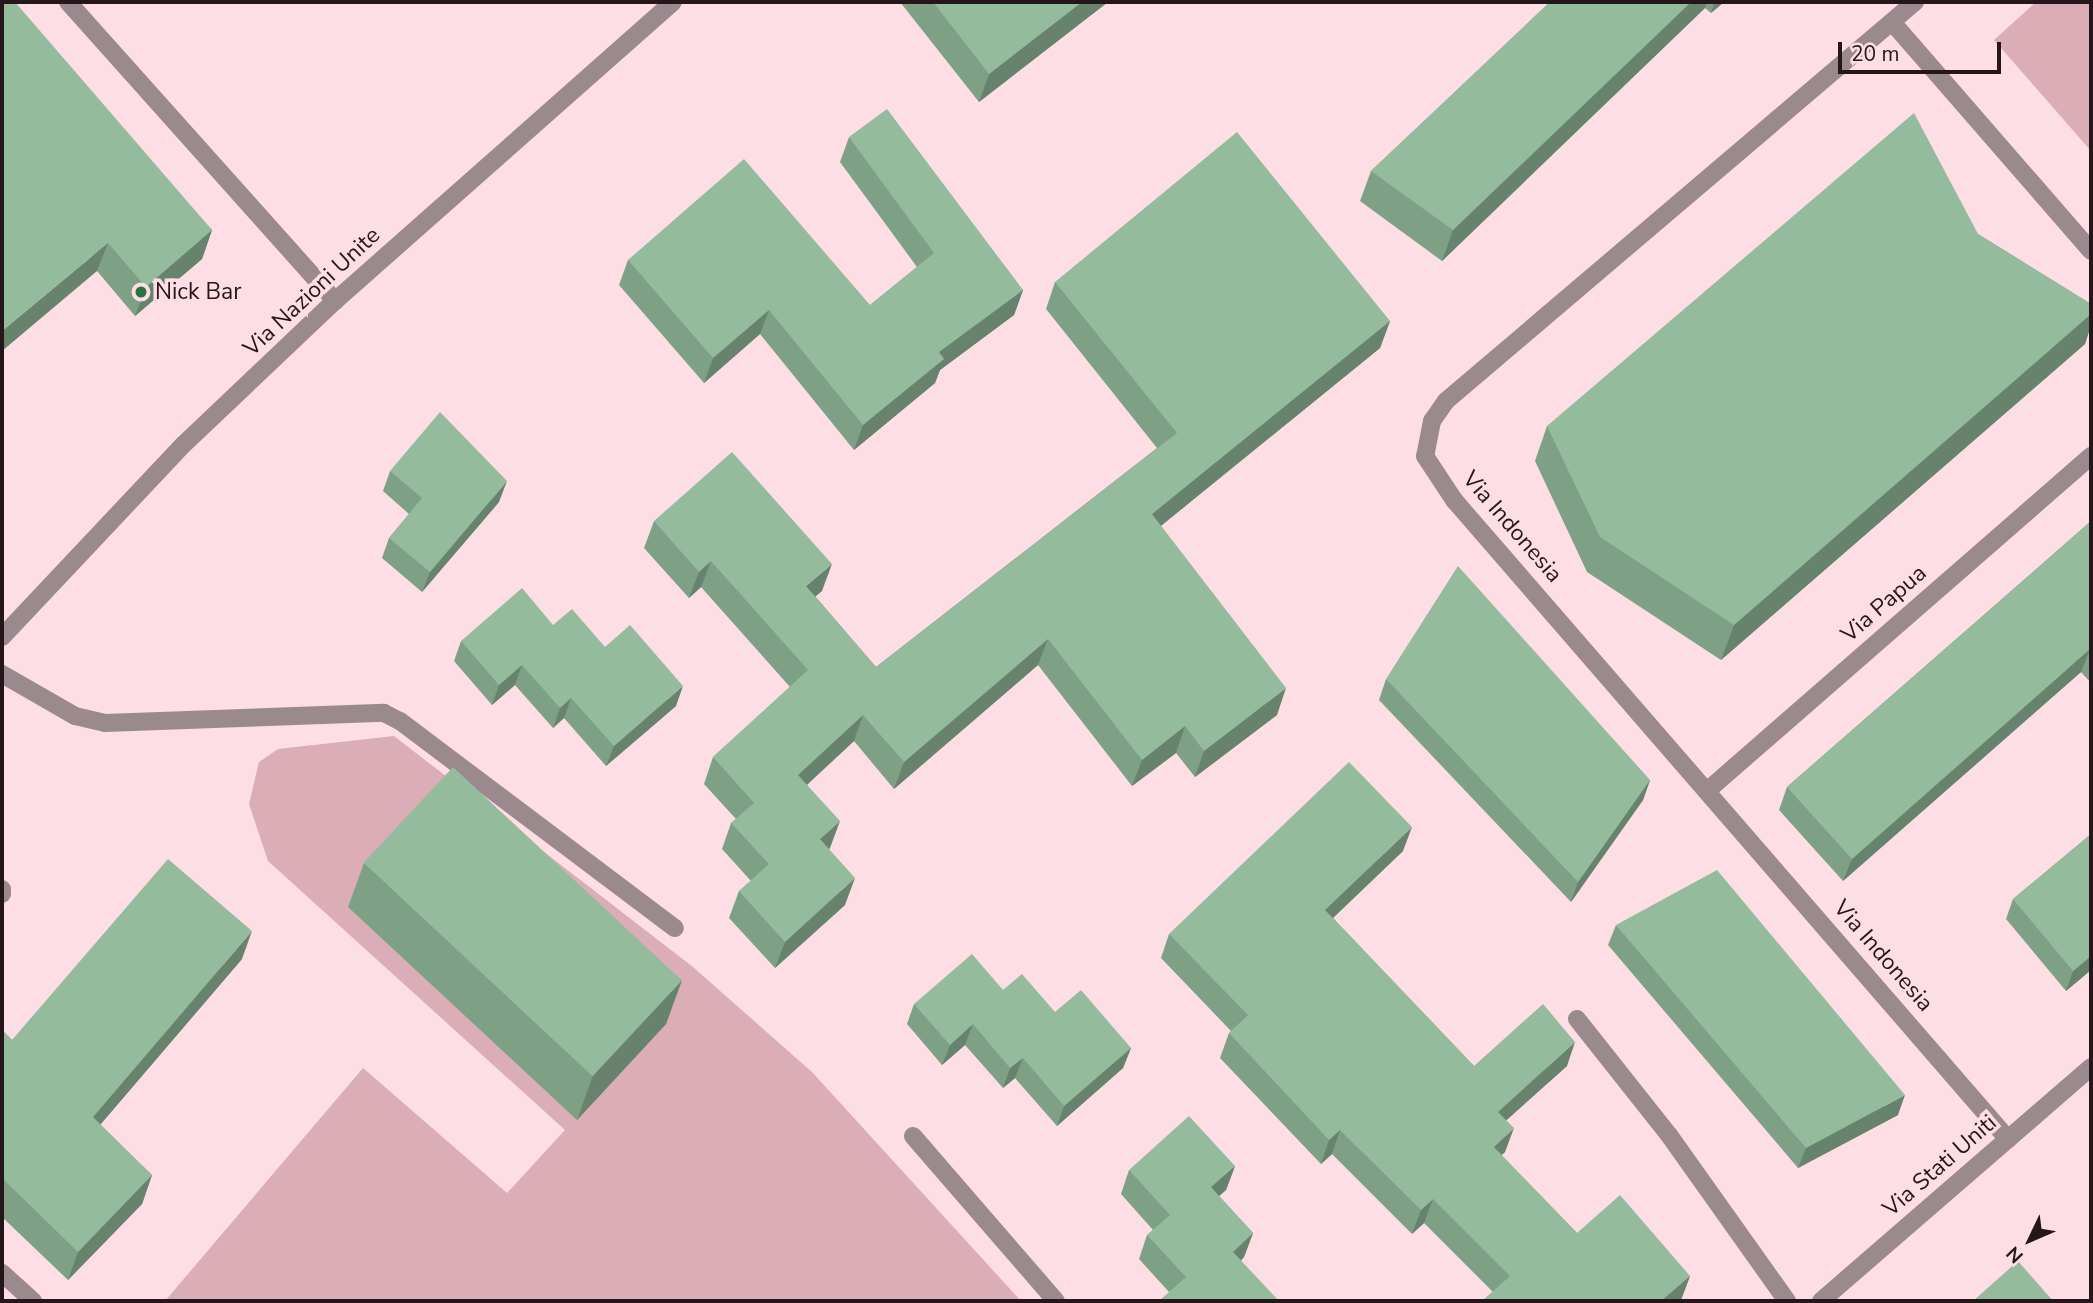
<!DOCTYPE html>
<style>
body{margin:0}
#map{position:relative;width:2093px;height:1303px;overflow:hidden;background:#fedee5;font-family:"Nunito Sans",sans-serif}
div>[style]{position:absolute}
.green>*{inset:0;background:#dbadb7}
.minor>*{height:18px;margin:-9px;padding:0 9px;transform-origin:9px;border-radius:9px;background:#9a898d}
.wall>*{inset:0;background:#7ea186}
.shaded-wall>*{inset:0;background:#67836d}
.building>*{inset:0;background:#93bb9c;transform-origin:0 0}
.dots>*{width:19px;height:19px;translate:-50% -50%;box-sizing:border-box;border:4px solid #fedee5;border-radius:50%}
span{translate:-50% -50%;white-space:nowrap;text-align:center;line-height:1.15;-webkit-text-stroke:7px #fedee5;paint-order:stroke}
.poi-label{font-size:23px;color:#24161a}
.left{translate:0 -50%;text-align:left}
.street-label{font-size:23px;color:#24161a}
.frame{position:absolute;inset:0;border:4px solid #24161a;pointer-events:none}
.north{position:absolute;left:1995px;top:1205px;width:70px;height:70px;-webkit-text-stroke:5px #fedee5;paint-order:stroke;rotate:226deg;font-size:19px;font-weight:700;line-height:28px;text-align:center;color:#24161a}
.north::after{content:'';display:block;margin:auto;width:24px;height:32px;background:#24161a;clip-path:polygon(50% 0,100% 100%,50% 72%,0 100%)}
.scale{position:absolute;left:1838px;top:42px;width:163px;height:32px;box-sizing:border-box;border:4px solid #24161a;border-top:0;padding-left:9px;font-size:21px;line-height:24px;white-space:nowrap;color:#24161a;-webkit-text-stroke:5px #fedee5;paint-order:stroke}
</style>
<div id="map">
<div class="green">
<div style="clip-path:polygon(2036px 2px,2091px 2px,2091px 151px,1994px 40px)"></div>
<div style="clip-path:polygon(394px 736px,693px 967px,812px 1072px,1021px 1301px,165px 1301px,363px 1068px,507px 1193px,565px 1130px,268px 861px,249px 804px,259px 762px,278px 749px)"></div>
</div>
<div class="minor">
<div style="left:68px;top:2px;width:401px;rotate:48.2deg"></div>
<div style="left:1915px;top:2px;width:616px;rotate:139.61deg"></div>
<div style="left:1446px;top:401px;width:24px;rotate:125deg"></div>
<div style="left:1432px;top:421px;width:36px;rotate:101deg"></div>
<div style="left:1425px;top:456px;width:53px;rotate:56.6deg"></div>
<div style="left:1454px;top:500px;width:846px;rotate:49.08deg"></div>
<div style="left:1892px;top:22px;width:303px;rotate:49deg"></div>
<div style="left:2px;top:637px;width:264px;rotate:-46.7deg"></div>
<div style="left:183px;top:445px;width:209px;rotate:-43.5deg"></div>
<div style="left:335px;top:301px;width:451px;rotate:-41.5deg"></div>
<div style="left:2px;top:674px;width:84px;rotate:29.9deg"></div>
<div style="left:75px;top:716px;width:31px;rotate:13deg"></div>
<div style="left:105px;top:723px;width:279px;rotate:-2.1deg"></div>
<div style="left:384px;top:713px;width:18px;rotate:27deg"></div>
<div style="left:400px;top:721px;width:344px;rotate:37deg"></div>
<div style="left:1708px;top:790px;width:508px;rotate:-41.09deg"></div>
<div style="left:2px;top:889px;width:5px;rotate:90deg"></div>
<div style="left:1577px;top:1019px;width:148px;rotate:51.6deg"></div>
<div style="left:1669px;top:1135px;width:204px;rotate:54.6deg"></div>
<div style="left:913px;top:1136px;width:218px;rotate:49.1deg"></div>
<div style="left:2px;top:1273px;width:42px;rotate:42.1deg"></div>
<div style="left:1821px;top:1301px;width:357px;rotate:-40.9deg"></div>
</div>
<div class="wall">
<div style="clip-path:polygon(2px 2px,212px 230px,202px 259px,135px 316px,97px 271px)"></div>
<div style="clip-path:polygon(900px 2px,1108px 2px,979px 102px)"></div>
<div style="clip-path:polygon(1550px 2px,1724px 2px,1711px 13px,1705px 8px,1442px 261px,1360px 201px,1371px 171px)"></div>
<div style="clip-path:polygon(849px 137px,1023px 290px,1014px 315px,940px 370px,935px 383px,854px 450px,760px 334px,704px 383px,619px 285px,628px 260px,870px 305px,917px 267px,840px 162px)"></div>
<div style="clip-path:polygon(1978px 234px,2091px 304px,2091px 325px,2085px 344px,1721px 660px,1587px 572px,1535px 461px,1547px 426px)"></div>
<div style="clip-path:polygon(1055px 282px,1390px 321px,1380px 348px,1161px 526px,1277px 715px,1195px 777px,1176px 753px,1132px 786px,1038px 665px,894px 789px,854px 741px,807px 785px,830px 848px,829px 849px,845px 905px,775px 968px,729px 918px,739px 891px,751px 881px,722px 849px,731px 823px,736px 819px,704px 784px,713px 757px,790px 687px,701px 587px,689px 598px,644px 548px,654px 521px,822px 591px,815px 596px,876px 667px,1157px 448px,1046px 309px)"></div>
<div style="clip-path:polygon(390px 471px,499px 502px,422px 592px,382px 558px,389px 538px,409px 514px,383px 491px)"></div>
<div style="clip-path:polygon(2091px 521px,2091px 683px,2081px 672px,1843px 881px,1779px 810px,1787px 787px)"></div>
<div style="clip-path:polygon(553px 625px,605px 647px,676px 706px,606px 766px,564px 718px,553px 728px,515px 685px,492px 705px,454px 661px,461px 641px)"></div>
<div style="clip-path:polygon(1386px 679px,1650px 780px,1643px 800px,1571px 902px,1379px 700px)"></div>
<div style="clip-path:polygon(2091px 834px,2091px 970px,2066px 991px,2006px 919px,2013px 899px)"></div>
<div style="clip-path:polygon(1403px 851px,1333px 918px,1474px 1066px,1567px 1066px,1506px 1120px,1505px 1152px,1501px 1155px,1577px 1233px,1690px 1276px,1681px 1300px,1493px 1292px,1424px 1223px,1412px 1234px,1332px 1154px,1321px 1164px,1220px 1058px,1229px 1033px,1231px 1031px,1161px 958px,1169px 934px)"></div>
<div style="clip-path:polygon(364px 863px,682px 980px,666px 1024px,577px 1120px,348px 907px)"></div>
<div style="clip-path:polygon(1616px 925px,1898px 1115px,1798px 1168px,1608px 945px)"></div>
<div style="clip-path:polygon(242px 959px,100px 1125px,152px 1175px,142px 1204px,68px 1280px,2px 1217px,2px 1030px,12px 1040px)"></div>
<div style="clip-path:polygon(1003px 990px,1055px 1012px,1131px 1048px,1123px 1068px,1057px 1126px,1015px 1078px,1003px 1088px,965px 1045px,942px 1065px,907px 1024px,914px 1004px)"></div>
<div style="clip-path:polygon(1235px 1166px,1226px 1190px,1219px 1196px,1253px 1233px,1244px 1257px,1241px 1261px,1169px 1292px,1139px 1259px,1147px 1235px,1153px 1230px,1121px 1194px,1129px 1170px)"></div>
</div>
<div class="shaded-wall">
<div style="clip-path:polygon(1082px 2px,1108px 2px,979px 102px,989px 74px)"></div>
<div style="clip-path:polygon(1691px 2px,1707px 2px,1705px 8px,1442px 261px,1453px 230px)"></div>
<div style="clip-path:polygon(1715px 2px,1724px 2px,1711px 13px)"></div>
<div style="clip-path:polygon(212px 230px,202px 259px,135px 316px,146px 287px)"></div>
<div style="clip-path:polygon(108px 243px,97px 271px,2px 351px,2px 331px)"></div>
<div style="clip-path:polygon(1023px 290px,1014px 315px,940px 370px,935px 383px,854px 450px,863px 425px,939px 352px)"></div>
<div style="clip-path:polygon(769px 310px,760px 334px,704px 383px,713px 358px)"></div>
<div style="clip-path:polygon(2091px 314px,2091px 325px,2085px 344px,1721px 660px,1734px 625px)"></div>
<div style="clip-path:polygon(1390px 321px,1380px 348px,1142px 541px,1152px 514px)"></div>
<div style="clip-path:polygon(507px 481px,499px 502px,422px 592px,430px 572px)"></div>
<div style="clip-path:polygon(711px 561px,701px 587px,689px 598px,699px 572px)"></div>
<div style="clip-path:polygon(832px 564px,822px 591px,797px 612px,806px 586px)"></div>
<div style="clip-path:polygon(1048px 639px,1038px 665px,894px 789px,904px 762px)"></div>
<div style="clip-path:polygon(2090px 649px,2081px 672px,1843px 881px,1852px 859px)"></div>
<div style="clip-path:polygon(522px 665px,515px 685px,492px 705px,499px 685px)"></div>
<div style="clip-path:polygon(683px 686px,676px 706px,606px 766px,614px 746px)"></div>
<div style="clip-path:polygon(1286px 688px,1277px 715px,1195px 777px,1204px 751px)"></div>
<div style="clip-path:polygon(571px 698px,564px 718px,553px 728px,560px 708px)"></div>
<div style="clip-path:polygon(863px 715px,854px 741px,788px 802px,798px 775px)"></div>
<div style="clip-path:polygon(1185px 726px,1176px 753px,1132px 786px,1142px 760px)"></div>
<div style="clip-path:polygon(1650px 780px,1643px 800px,1571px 902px,1578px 882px)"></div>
<div style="clip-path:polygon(840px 821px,830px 848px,810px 866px,820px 839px)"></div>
<div style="clip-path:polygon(1412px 827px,1403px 851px,1316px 934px,1325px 910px)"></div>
<div style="clip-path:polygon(855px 878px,845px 905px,775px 968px,785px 942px)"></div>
<div style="clip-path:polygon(252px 931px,242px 959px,82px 1146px,93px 1117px)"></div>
<div style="clip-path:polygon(2091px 956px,2091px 970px,2066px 991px,2073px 971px)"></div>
<div style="clip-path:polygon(682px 980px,666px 1024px,577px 1120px,593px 1075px)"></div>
<div style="clip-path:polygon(973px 1024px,965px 1045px,942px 1065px,950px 1045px)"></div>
<div style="clip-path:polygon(1575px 1042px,1567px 1066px,1489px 1136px,1498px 1112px)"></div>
<div style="clip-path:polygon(1131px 1048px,1123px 1068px,1057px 1126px,1064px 1106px)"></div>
<div style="clip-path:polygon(1023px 1058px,1015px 1078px,1003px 1088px,1010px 1068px)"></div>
<div style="clip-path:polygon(1905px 1095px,1898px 1115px,1798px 1168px,1806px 1148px)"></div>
<div style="clip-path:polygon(1514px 1128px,1505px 1152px,1485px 1171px,1494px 1147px)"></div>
<div style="clip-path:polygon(1340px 1130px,1332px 1154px,1321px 1164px,1329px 1140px)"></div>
<div style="clip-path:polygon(1235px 1166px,1226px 1190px,1202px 1211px,1211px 1187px)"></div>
<div style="clip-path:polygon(152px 1175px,142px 1204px,68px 1280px,78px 1252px)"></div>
<div style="clip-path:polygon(1433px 1199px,1424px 1223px,1412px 1234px,1421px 1210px)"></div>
<div style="clip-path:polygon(1253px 1233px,1244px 1257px,1224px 1276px,1233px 1252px)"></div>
<div style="clip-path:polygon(1690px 1276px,1681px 1300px,1680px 1301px,1661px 1301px)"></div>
</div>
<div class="building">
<div style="clip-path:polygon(2px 2px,15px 2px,212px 230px,146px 287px,108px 243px,2px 331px)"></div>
<div style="clip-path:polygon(933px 2px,1082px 2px,989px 74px)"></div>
<div style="clip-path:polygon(1550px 2px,1691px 2px,1453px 230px,1371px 171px)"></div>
<div style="clip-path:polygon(887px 109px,1023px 290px,939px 352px,944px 359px,863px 425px,769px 310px,713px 358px,628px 260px,744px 159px,870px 305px,934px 253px,849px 137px)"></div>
<div style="clip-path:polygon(1914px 113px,1978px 234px,2091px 304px,2091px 314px,1734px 625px,1600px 537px,1547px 426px)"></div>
<div style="clip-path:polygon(1237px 132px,1390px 321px,1152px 514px,1286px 688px,1204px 751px,1185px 726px,1142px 760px,1048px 639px,904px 762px,863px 715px,798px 775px,840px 821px,820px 839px,855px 878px,785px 942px,739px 891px,769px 864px,731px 823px,754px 803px,713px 757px,808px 670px,711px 561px,699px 572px,654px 521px,732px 452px,832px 564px,806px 586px,876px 667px,1177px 433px,1055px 282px)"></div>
<div style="clip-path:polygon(440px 412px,507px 481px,430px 572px,389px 538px,422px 498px,390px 471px)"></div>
<div style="clip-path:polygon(2091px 521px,2091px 651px,2090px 649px,1852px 859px,1787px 787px)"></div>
<div style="clip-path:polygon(1458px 566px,1650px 780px,1578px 882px,1386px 679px)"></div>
<div style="clip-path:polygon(522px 588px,553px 625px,572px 609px,605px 647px,630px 625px,683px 686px,614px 746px,571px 698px,560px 708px,522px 665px,499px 685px,461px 641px)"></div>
<div style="clip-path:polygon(1349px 762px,1412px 827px,1325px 910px,1474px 1066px,1543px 1004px,1575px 1042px,1498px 1112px,1514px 1128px,1494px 1147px,1577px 1233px,1620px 1195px,1690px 1276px,1661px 1301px,1482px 1301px,1510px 1276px,1433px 1199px,1421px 1210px,1340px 1130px,1329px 1140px,1229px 1033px,1248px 1015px,1169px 934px)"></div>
<div style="left:453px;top:767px;width:313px;height:131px;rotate:43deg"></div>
<div style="clip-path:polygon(2091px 834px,2091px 956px,2073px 971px,2013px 899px)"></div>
<div style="clip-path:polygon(168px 859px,252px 931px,93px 1117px,152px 1175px,78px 1252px,2px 1178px,2px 1030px,12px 1040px)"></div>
<div style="clip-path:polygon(1717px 870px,1905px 1095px,1806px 1148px,1616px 925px)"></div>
<div style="clip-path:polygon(972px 954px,1003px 990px,1022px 974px,1055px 1012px,1081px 990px,1131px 1048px,1064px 1106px,1023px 1058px,1010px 1068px,973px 1024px,950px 1045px,914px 1004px)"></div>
<div style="clip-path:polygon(1189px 1116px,1235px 1166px,1211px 1187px,1253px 1233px,1233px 1252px,1279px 1301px,1159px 1301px,1186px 1277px,1147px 1235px,1170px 1215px,1129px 1170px)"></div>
<div style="clip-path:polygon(2018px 1261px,2053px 1301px,1973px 1301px)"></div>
</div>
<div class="dots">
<div style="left:141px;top:292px;background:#287342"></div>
</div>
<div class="poi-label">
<span class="left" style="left:155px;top:292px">Nick Bar</span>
</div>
<div class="street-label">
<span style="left:312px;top:292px;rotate:-43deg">Via Nazioni Unite</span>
<span style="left:1512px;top:527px;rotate:49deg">Via Indonesia</span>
<span style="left:1884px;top:604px;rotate:-41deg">Via Papua</span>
<span style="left:1883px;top:956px;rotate:49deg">Via Indonesia</span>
<span style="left:1940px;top:1166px;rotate:-41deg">Via Stati Uniti</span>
</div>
<div class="frame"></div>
<div class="north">N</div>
<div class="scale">20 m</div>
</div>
